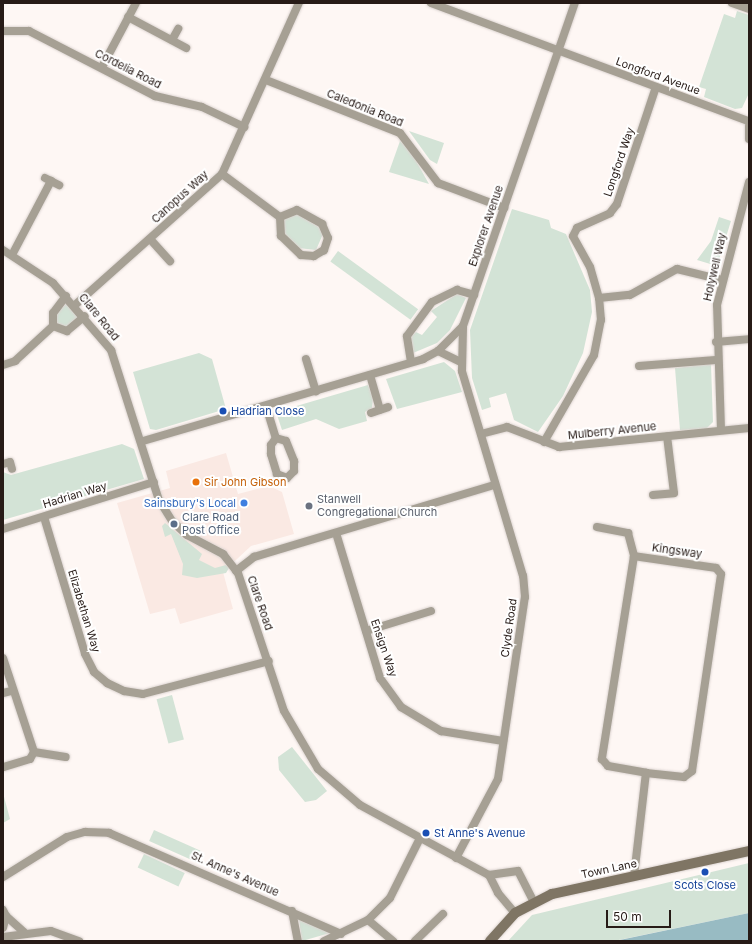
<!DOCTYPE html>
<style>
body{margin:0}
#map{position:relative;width:752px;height:944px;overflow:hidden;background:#fef7f4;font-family:Inter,sans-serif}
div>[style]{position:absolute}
.built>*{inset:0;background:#fae9e3}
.green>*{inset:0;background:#d3e3d6;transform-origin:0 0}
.water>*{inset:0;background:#98bbc3}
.roads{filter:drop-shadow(0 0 1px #dcd4d1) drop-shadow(0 0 1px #dcd4d1)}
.minor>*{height:8px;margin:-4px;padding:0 4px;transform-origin:4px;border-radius:4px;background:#a6a094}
.secondary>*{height:10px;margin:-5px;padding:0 5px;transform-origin:5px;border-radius:5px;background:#7f7564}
.dots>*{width:11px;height:11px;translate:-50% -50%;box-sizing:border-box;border:2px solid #fff;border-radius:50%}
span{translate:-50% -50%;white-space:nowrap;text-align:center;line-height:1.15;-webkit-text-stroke:4px #fff;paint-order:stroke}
.street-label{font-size:11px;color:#271b17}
.transit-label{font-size:11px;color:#164399}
.left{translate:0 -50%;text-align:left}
.food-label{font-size:11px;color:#c56008}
.worship-label{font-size:11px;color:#5b616d}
.shop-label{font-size:11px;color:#366cbe}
.right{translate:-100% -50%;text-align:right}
.service-label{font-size:11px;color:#4e5e75}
.frame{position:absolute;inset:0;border:4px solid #271b17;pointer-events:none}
.scale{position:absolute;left:606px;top:910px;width:65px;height:18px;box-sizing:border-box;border:2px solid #271b17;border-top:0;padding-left:5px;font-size:12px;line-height:14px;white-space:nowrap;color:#271b17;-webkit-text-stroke:3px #fff;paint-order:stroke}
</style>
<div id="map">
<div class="built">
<div style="clip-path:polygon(226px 453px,238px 494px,269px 486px,282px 492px,294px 534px,251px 546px,223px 572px,233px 609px,180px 624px,175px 608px,150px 614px,117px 503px,170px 488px,166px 471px)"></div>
</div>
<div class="green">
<div style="clip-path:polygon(737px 11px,749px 15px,749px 93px,742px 108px,735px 109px,704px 97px,706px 89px,699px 87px,724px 14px,735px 18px)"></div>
<div style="clip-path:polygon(409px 131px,444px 143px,437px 164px,430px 160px)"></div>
<div style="clip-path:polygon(400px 141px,410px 150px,429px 184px,389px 172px)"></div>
<div style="clip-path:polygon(512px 209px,549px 220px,551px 228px,566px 234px,590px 290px,592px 312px,583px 353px,563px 396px,538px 432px,514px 420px,506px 393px,489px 398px,491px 407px,482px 410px,472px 378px,470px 330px)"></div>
<div style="clip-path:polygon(296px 214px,319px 227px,323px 234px,316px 250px,298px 248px,286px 237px,281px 226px,283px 217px)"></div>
<div style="clip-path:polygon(719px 217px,731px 221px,717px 266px,697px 260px,711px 241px)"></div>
<div style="left:338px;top:251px;width:99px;height:13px;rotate:36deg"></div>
<div style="clip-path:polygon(457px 294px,466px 298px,450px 330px,437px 343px,413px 353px,411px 336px,416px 332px,422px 335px,437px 317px,431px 311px)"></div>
<div style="clip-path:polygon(67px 303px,78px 317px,66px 327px,55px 323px,57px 313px)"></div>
<div style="clip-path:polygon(199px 353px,212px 359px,226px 409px,156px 430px,150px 429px,133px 372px)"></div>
<div style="clip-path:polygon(444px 362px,455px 371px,462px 392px,397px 409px,386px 379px)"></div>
<div style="clip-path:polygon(711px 364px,713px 422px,706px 429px,680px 430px,675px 368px)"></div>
<div style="clip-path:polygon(368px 385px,373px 398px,372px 408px,365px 412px,367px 421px,339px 429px,316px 419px,282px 430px,276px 412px)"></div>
<div style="clip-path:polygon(122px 444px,134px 449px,144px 479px,3px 520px,3px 472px,11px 475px)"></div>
<div style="clip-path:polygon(165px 523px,202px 554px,199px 560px,215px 568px,226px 565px,229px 568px,226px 573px,197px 578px,182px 575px,183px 564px,171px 534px,165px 537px,162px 526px)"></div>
<div style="left:172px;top:695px;width:46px;height:16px;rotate:75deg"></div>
<div style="clip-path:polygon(292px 747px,327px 791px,316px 800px,305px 802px,279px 770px,278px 757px)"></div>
<div style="clip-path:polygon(3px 793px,10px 819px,3px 823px)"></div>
<div style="left:154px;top:830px;width:51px;height:12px;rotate:24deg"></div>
<div style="left:144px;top:854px;width:45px;height:15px;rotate:25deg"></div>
<div style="clip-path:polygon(749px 863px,749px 913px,614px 941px,508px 941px,532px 915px)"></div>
<div style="clip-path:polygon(299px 920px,330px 933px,302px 941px)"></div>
</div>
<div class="water">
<div style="clip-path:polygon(749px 913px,749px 941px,614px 941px,615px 941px)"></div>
</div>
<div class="roads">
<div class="minor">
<div style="left:431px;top:3px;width:339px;rotate:20.4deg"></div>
<div style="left:732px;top:3px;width:18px;rotate:19deg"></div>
<div style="left:128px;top:17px;width:66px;rotate:28.1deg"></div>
<div style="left:3px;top:31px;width:26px"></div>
<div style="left:29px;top:31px;width:142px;rotate:27.3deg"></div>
<div style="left:155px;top:96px;width:48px;rotate:13.2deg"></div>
<div style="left:202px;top:107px;width:47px;rotate:25.5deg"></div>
<div style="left:172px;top:40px;width:13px;rotate:-61deg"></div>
<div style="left:102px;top:67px;width:72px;rotate:-62deg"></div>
<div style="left:266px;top:80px;width:144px;rotate:21.6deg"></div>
<div style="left:400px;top:133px;width:63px;rotate:52.8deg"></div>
<div style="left:438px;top:183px;width:71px;rotate:20.7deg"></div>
<div style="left:749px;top:126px;width:13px;rotate:90deg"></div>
<div style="left:222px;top:174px;width:72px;rotate:36.6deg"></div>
<div style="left:280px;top:217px;width:18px;rotate:-22deg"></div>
<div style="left:297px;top:210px;width:29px;rotate:29deg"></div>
<div style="left:322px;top:224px;width:15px;rotate:67deg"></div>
<div style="left:328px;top:238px;width:13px;rotate:108deg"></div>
<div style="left:324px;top:250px;width:12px;rotate:149deg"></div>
<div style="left:314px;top:256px;width:13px;rotate:-176deg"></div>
<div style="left:301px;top:255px;width:28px;rotate:-136deg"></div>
<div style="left:281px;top:236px;width:19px;rotate:-93deg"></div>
<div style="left:45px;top:178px;width:16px;rotate:27deg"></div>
<div style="left:150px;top:239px;width:30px;rotate:48deg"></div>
<div style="left:3px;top:250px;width:60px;rotate:33.4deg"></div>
<div style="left:53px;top:283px;width:89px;rotate:49.1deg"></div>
<div style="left:111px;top:350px;width:157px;rotate:72.3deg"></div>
<div style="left:159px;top:500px;width:26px;rotate:58deg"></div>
<div style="left:173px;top:522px;width:19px;rotate:43deg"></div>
<div style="left:187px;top:535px;width:41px;rotate:27.8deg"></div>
<div style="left:223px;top:554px;width:24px;rotate:52deg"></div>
<div style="left:238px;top:573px;width:145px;rotate:71.6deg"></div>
<div style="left:284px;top:711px;width:67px;rotate:59.6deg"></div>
<div style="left:318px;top:769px;width:55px;rotate:40.6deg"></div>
<div style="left:360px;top:805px;width:147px;rotate:28.5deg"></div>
<div style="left:489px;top:875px;width:20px;rotate:63deg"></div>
<div style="left:498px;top:893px;width:26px;rotate:50deg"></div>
<div style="left:12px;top:255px;width:84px;rotate:-62.2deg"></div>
<div style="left:66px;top:296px;width:21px;rotate:127deg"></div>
<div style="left:53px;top:313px;width:13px;rotate:90deg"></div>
<div style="left:53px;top:326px;width:15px;rotate:20deg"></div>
<div style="left:67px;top:331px;width:23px;rotate:-40deg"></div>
<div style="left:599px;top:298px;width:31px;rotate:-6deg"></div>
<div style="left:630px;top:295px;width:54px;rotate:-29deg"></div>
<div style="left:677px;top:269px;width:46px;rotate:13.7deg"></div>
<div style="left:75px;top:305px;width:197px;rotate:-41.7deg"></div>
<div style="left:222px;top:174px;width:188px;rotate:-65.8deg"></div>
<div style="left:716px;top:342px;width:33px;rotate:-5deg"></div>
<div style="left:438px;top:351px;width:25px;rotate:26deg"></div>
<div style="left:306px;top:359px;width:34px;rotate:73deg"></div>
<div style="left:411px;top:362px;width:26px;rotate:-99deg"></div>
<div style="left:407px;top:336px;width:42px;rotate:-53.7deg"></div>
<div style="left:432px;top:302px;width:28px;rotate:-26deg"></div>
<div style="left:457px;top:290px;width:18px;rotate:16deg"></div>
<div style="left:3px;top:365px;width:13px;rotate:-18deg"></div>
<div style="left:15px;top:361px;width:52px;rotate:-42.6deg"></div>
<div style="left:639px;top:366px;width:77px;rotate:-4.5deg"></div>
<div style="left:370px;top:375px;width:36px;rotate:74deg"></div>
<div style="left:266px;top:406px;width:34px;rotate:73deg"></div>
<div style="left:371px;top:413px;width:18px;rotate:-19deg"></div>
<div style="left:721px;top:430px;width:125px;rotate:-91.8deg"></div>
<div style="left:717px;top:305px;width:127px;rotate:-75.4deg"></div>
<div style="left:481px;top:434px;width:27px;rotate:-15deg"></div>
<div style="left:507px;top:427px;width:56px;rotate:21deg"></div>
<div style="left:559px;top:447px;width:191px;rotate:-5.7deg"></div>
<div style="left:276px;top:438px;width:10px;rotate:17deg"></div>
<div style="left:286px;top:441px;width:22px;rotate:68deg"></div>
<div style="left:294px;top:461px;width:10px;rotate:90deg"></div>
<div style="left:294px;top:471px;width:10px;rotate:135deg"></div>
<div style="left:287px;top:478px;width:11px;rotate:-158deg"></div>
<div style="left:277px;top:474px;width:21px;rotate:-107deg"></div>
<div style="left:271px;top:454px;width:9px;rotate:-90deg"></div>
<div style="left:271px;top:445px;width:9px;rotate:-54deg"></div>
<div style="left:143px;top:441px;width:292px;rotate:-16.3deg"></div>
<div style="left:423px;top:359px;width:17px;rotate:-28deg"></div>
<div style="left:438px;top:351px;width:35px;rotate:-45deg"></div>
<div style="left:544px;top:442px;width:100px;rotate:-60.1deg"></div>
<div style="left:594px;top:355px;width:36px;rotate:-79deg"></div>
<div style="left:601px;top:320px;width:22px;rotate:-95deg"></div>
<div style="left:599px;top:298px;width:32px;rotate:-106deg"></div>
<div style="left:590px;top:267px;width:35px;rotate:-119deg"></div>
<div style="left:573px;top:236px;width:9px;rotate:-63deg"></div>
<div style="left:577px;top:228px;width:36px;rotate:-24deg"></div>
<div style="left:610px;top:213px;width:11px;rotate:-52deg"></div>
<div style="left:617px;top:204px;width:123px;rotate:-71.6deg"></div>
<div style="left:3px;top:464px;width:7px;rotate:-16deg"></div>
<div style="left:10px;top:462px;width:7px;rotate:74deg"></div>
<div style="left:653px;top:495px;width:21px;rotate:-5deg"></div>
<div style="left:674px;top:493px;width:57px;rotate:-97deg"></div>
<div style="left:44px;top:517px;width:143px;rotate:73.3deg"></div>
<div style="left:85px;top:654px;width:20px;rotate:63deg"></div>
<div style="left:94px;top:672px;width:17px;rotate:40deg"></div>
<div style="left:107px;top:683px;width:19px;rotate:25deg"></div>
<div style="left:124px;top:691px;width:19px;rotate:9deg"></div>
<div style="left:143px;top:694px;width:130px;rotate:-14.7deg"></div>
<div style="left:597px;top:527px;width:32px;rotate:11deg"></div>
<div style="left:628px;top:533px;width:24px;rotate:75deg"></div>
<div style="left:3px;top:529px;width:158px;rotate:-17.3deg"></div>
<div style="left:336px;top:533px;width:152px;rotate:73.1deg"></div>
<div style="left:380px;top:678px;width:36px;rotate:54deg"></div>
<div style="left:401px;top:707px;width:47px;rotate:31deg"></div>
<div style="left:441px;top:731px;width:63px;rotate:9.2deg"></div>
<div style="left:236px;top:571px;width:23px;rotate:-38deg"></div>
<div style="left:254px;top:557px;width:251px;rotate:-16.7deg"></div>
<div style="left:366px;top:631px;width:68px;rotate:-17.1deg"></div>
<div style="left:3px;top:658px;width:99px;rotate:71.7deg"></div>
<div style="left:34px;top:752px;width:8px;rotate:120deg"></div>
<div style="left:30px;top:759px;width:28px;rotate:163deg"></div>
<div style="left:3px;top:693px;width:9px;rotate:-13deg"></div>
<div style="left:34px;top:752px;width:32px;rotate:9deg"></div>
<div style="left:456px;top:858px;width:89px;rotate:-62deg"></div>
<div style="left:498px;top:779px;width:184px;rotate:-81.6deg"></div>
<div style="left:525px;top:597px;width:21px;rotate:-95deg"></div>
<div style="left:523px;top:576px;width:214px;rotate:-106.6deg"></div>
<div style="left:462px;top:371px;width:45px;rotate:-88.7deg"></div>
<div style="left:463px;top:326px;width:342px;rotate:-70.9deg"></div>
<div style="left:489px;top:875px;width:29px;rotate:-8deg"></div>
<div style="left:518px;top:871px;width:35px;rotate:63deg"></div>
<div style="left:634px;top:876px;width:104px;rotate:-83.4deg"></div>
<div style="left:646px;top:773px;width:38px;rotate:6deg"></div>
<div style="left:684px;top:777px;width:10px;rotate:-37deg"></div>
<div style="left:692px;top:771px;width:199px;rotate:-81.6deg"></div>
<div style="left:721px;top:574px;width:8px;rotate:-130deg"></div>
<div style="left:716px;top:568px;width:83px;rotate:-171.7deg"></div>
<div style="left:634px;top:556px;width:206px;rotate:99deg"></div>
<div style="left:602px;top:759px;width:9px;rotate:49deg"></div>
<div style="left:608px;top:766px;width:39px;rotate:10deg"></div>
<div style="left:3px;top:877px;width:75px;rotate:-32deg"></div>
<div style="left:67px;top:837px;width:19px;rotate:-16deg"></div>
<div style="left:85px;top:832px;width:24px;rotate:2deg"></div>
<div style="left:109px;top:833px;width:253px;rotate:23.5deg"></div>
<div style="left:3px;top:910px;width:7px;rotate:63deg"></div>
<div style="left:6px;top:916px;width:12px;rotate:104deg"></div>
<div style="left:292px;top:911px;width:31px;rotate:79deg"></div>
<div style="left:6px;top:916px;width:24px;rotate:42deg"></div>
<div style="left:368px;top:920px;width:33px;rotate:40deg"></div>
<div style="left:3px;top:937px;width:48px;rotate:-7.1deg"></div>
<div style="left:51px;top:931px;width:30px;rotate:20deg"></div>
<div style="left:324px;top:941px;width:49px;rotate:-25.5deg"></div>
<div style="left:368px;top:920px;width:31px;rotate:-45deg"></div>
<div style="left:390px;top:898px;width:67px;rotate:-63.4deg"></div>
<div style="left:415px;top:941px;width:39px;rotate:-44deg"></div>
</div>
<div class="secondary">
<div style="left:490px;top:941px;width:38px;rotate:-48deg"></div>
<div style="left:515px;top:913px;width:42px;rotate:-27.2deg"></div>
<div style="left:552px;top:894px;width:202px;rotate:-12.3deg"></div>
</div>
</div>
<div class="dots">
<div style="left:223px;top:411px;background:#1a4fb4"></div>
<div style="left:196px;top:482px;background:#e8710a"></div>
<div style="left:244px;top:503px;background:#3f7fe0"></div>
<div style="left:309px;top:506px;background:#6b7280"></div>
<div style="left:174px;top:524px;background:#5c6f8a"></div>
<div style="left:426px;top:833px;background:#1a4fb4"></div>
<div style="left:705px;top:872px;background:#1a4fb4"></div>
</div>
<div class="street-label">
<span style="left:128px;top:69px;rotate:27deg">Cordelia Road</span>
<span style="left:658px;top:76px;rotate:20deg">Longford Avenue</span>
<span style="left:365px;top:108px;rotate:22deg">Caledonia Road</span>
<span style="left:619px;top:162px;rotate:-71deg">Longford Way</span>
<span style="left:180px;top:197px;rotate:-42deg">Canopus Way</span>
<span style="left:486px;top:226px;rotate:-71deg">Explorer Avenue</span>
<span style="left:715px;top:267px;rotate:-77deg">Holywell Way</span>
<span style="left:99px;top:317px;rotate:51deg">Clare Road</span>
<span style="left:612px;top:431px;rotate:-6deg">Mulberry Avenue</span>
<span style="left:75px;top:495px;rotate:-17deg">Hadrian Way</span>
<span style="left:677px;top:551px;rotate:8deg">Kingsway</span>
<span style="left:260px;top:603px;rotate:71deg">Clare Road</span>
<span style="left:84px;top:611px;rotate:73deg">Elizabethan Way</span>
<span style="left:509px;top:628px;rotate:-82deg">Clyde Road</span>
<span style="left:384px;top:648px;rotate:71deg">Ensign Way</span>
<span style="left:609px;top:869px;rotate:-12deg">Town Lane</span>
<span style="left:235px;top:874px;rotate:24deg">St. Anne's Avenue</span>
</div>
<div class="transit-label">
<span class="left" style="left:231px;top:411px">Hadrian Close</span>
<span class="left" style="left:434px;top:833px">St Anne's Avenue</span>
<span style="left:705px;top:885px">Scots Close</span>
</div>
<div class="food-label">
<span class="left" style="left:204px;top:482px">Sir John Gibson</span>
</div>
<div class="worship-label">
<span class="left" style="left:317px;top:506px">Stanwell<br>Congregational Church</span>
</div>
<div class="shop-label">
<span class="right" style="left:236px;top:503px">Sainsbury's Local</span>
</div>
<div class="service-label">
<span class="left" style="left:182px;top:524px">Clare Road<br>Post Office</span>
</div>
<div class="frame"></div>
<div class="scale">50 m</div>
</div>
